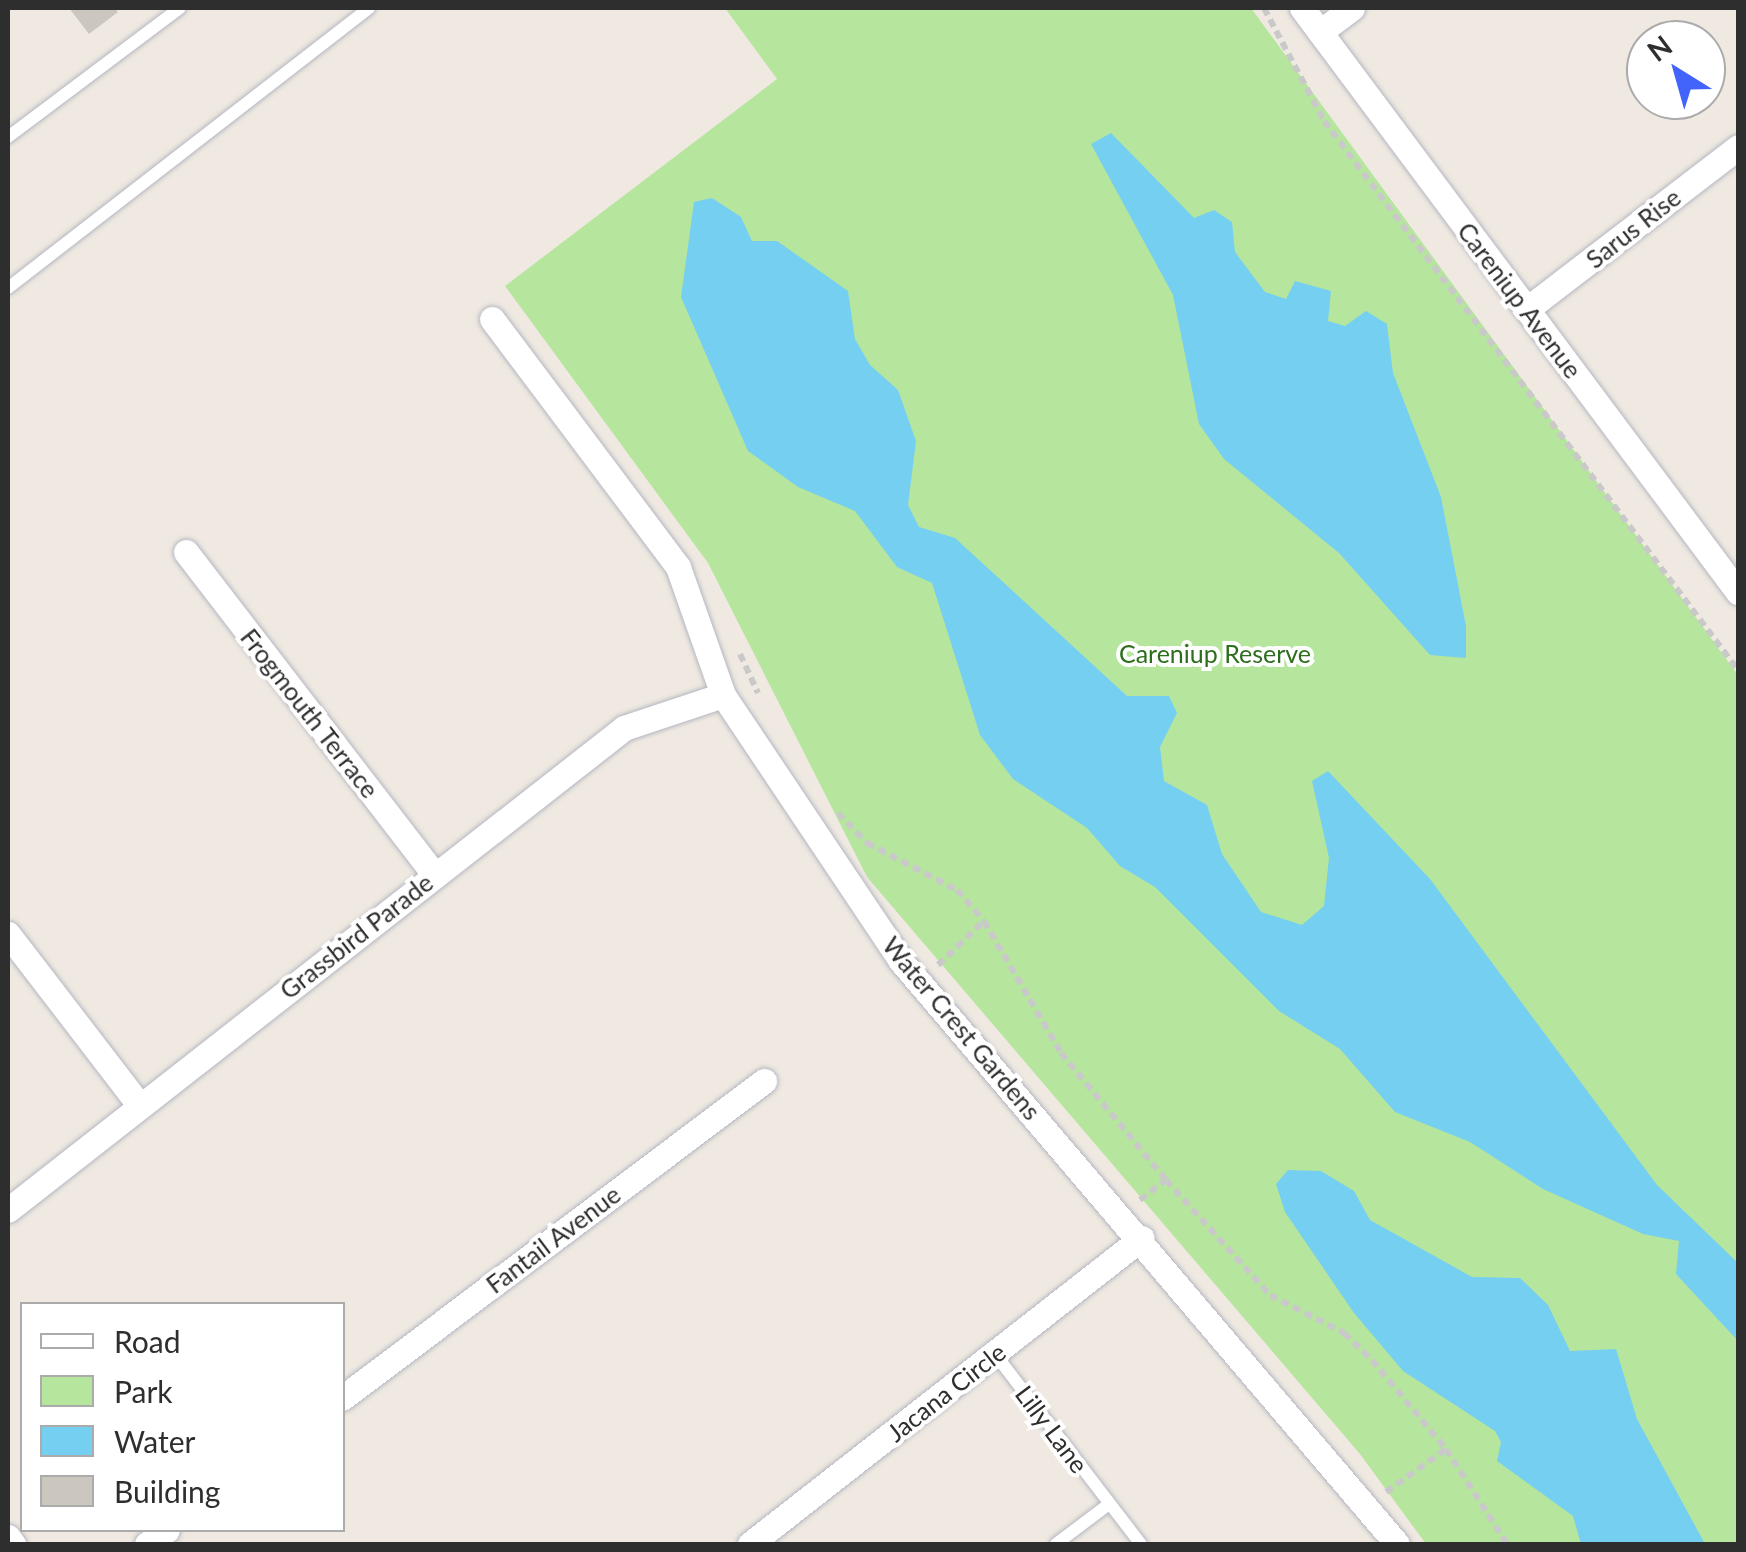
<!DOCTYPE html>
<style>
body{margin:0}
#map{position:relative;width:1746px;height:1552px;overflow:hidden;background:#efe9e1;font-family:Lato,sans-serif}
div>[style]{position:absolute}
.green>*{inset:0;background:#b6e59e}
.water>*{inset:0;background:#75cff0}
.building>*{inset:0;background:#cbc7bf}
.path>*{height:6px;margin-top:-3px;transform-origin:0;background:repeating-linear-gradient(90deg,#c9c9c9 0 8px,transparent 0 13px)}
.roads{filter:drop-shadow(0 0 2px #b4b7c1) drop-shadow(0 0 2px #b4b7c1)}
.service>*{height:12px;margin:-6px;padding:0 6px;transform-origin:6px;border-radius:6px;background:#fff}
.minor>*{height:25px;margin:-12.5px;padding:0 12.5px;transform-origin:12.5px;border-radius:12.5px;background:#fff}
span{translate:-50% -50%;white-space:nowrap;text-align:center;line-height:1.15;-webkit-text-stroke:8px #fff;paint-order:stroke}
.street-label{font-size:25px;color:#2e2e2e}
.park-label{font-size:25px;color:#2c6e1b}
.frame{position:absolute;inset:0;border:10px solid #2e2e2e;pointer-events:none}
.legend{position:absolute;left:20px;top:1302px;width:325px;height:230px;box-sizing:border-box;background:#fff;border:2px solid #ababab;margin:0;padding:12px 18px;list-style:none;font-size:30px;color:#2e2e2e}
.legend li{display:flex;align-items:center;gap:20px;height:50px}
.legend b{width:50px;border:2px solid #ababab}
.north{position:absolute;left:1626px;top:20px;width:100px;height:100px;box-sizing:border-box;background:#fff;border:2px solid #ababab;border-radius:50%;rotate:323deg;font-size:28px;font-weight:700;line-height:40px;text-align:center;color:#2e2e2e}
.north::after{content:'';display:block;margin:auto;width:35px;height:45px;background:#4264fb;clip-path:polygon(50% 0,100% 100%,50% 72%,0 100%)}
</style>
<div id="map">
<div class="green">
<div style="clip-path:polygon(725px 8px,1251px 8px,1738px 675px,1738px 1544px,1426px 1544px,1360px 1454px,867px 877px,708px 563px,505px 286px,777px 79px)"></div>
</div>
<div class="water">
<div style="clip-path:polygon(1111px 133px,1194px 218px,1214px 210px,1232px 222px,1235px 252px,1265px 292px,1286px 299px,1295px 281px,1331px 291px,1328px 321px,1345px 326px,1366px 311px,1387px 324px,1393px 373px,1441px 497px,1466px 626px,1466px 658px,1430px 655px,1339px 553px,1224px 459px,1199px 424px,1173px 295px,1091px 144px)"></div>
<div style="clip-path:polygon(712px 198px,741px 217px,752px 241px,777px 241px,848px 291px,855px 339px,870px 365px,898px 390px,916px 441px,908px 505px,919px 527px,955px 538px,1127px 696px,1169px 696px,1177px 713px,1160px 747px,1164px 781px,1207px 805px,1222px 854px,1261px 912px,1302px 925px,1324px 906px,1329px 858px,1312px 781px,1328px 771px,1430px 879px,1657px 1185px,1738px 1263px,1738px 1341px,1676px 1274px,1679px 1241px,1643px 1234px,1543px 1189px,1470px 1142px,1395px 1112px,1340px 1049px,1279px 1011px,1155px 887px,1120px 866px,1087px 828px,1013px 779px,980px 735px,932px 583px,897px 567px,855px 511px,798px 487px,748px 451px,681px 297px,694px 202px)"></div>
<div style="clip-path:polygon(1288px 1170px,1321px 1171px,1354px 1191px,1370px 1220px,1472px 1277px,1520px 1278px,1548px 1305px,1570px 1351px,1616px 1349px,1637px 1419px,1705px 1544px,1581px 1544px,1573px 1516px,1497px 1461px,1501px 1442px,1495px 1431px,1403px 1371px,1354px 1313px,1285px 1212px,1276px 1184px)"></div>
</div>
<div class="building">
<div style="clip-path:polygon(69px 8px,114px 8px,118px 12px,89px 34px)"></div>
</div>
<div class="path">
<div style="left:1264px;top:8px;width:128px;rotate:62deg"></div>
<div style="left:1324px;top:121px;width:688px;rotate:52.98deg"></div>
<div style="left:740px;top:654px;width:43px;rotate:65.2deg"></div>
<div style="left:838px;top:813px;width:42px;rotate:46deg"></div>
<div style="left:867px;top:843px;width:102px;rotate:27.6deg"></div>
<div style="left:957px;top:890px;width:41px;rotate:48.9deg"></div>
<div style="left:984px;top:921px;width:153px;rotate:59.7deg"></div>
<div style="left:1061px;top:1053px;width:165px;rotate:50.4deg"></div>
<div style="left:1166px;top:1180px;width:155px;rotate:47.9deg"></div>
<div style="left:1270px;top:1295px;width:83px;rotate:27.2deg"></div>
<div style="left:1344px;top:1333px;width:39px;rotate:44deg"></div>
<div style="left:1372px;top:1360px;width:116px;rotate:50.3deg"></div>
<div style="left:1446px;top:1449px;width:113px;rotate:57.3deg"></div>
<div style="left:938px;top:965px;width:64px;rotate:-43.7deg"></div>
<div style="left:1140px;top:1200px;width:33px;rotate:-38deg"></div>
<div style="left:1386px;top:1492px;width:74px;rotate:-35.6deg"></div>
</div>
<div class="roads">
<div class="service">
<div style="left:8px;top:137px;width:215px;rotate:-36.9deg"></div>
<div style="left:8px;top:288px;width:457px;rotate:-37.8deg"></div>
<div style="left:995px;top:1354px;width:240px;rotate:52.5deg"></div>
<div style="left:1056px;top:1544px;width:66px;rotate:-37deg"></div>
</div>
<div class="minor">
<div style="left:1302px;top:8px;width:729px;rotate:53.26deg"></div>
<div style="left:1320px;top:32px;width:40px;rotate:-37deg"></div>
<div style="left:1527px;top:309px;width:266px;rotate:-37.5deg"></div>
<div style="left:492px;top:319px;width:310px;rotate:53.1deg"></div>
<div style="left:678px;top:567px;width:136px;rotate:70.6deg"></div>
<div style="left:723px;top:695px;width:320px;rotate:56.2deg"></div>
<div style="left:901px;top:961px;width:765px;rotate:49.61deg"></div>
<div style="left:186px;top:552px;width:406px;rotate:52.4deg"></div>
<div style="left:8px;top:934px;width:217px;rotate:52.5deg"></div>
<div style="left:8px;top:1210px;width:782px;rotate:-38.04deg"></div>
<div style="left:624px;top:728px;width:104px;rotate:-18.4deg"></div>
<div style="left:342px;top:1398px;width:528px;rotate:-36.91deg"></div>
<div style="left:8px;top:1537px;width:9px;rotate:54deg"></div>
<div style="left:147px;top:1544px;width:24px;rotate:-35deg"></div>
<div style="left:750px;top:1544px;width:497px;rotate:-38deg"></div>
</div>
</div>
<div class="street-label">
<span style="left:1633px;top:228px;rotate:-38deg">Sarus Rise</span>
<span style="left:1520px;top:300px;rotate:53deg">Careniup Avenue</span>
<span style="left:310px;top:713px;rotate:52deg">Frogmouth Terrace</span>
<span style="left:356px;top:936px;rotate:-38deg">Grassbird Parade</span>
<span style="left:962px;top:1028px;rotate:50deg">Water Crest Gardens</span>
<span style="left:553px;top:1239px;rotate:-37deg">Fantail Avenue</span>
<span style="left:946px;top:1392px;rotate:-38deg">Jacana Circle</span>
<span style="left:1052px;top:1429px;rotate:53deg">Lilly Lane</span>
</div>
<div class="park-label">
<span style="left:1215px;top:653px">Careniup Reserve</span>
</div>
<div class="frame"></div>
<ul class="legend">
<li><b style="height:12px;background:#fff"></b>Road</li>
<li><b style="height:28px;background:#b6e59e"></b>Park</li>
<li><b style="height:28px;background:#75cff0"></b>Water</li>
<li><b style="height:28px;background:#cbc7bf"></b>Building</li>
</ul>
<div class="north">N</div>
</div>
